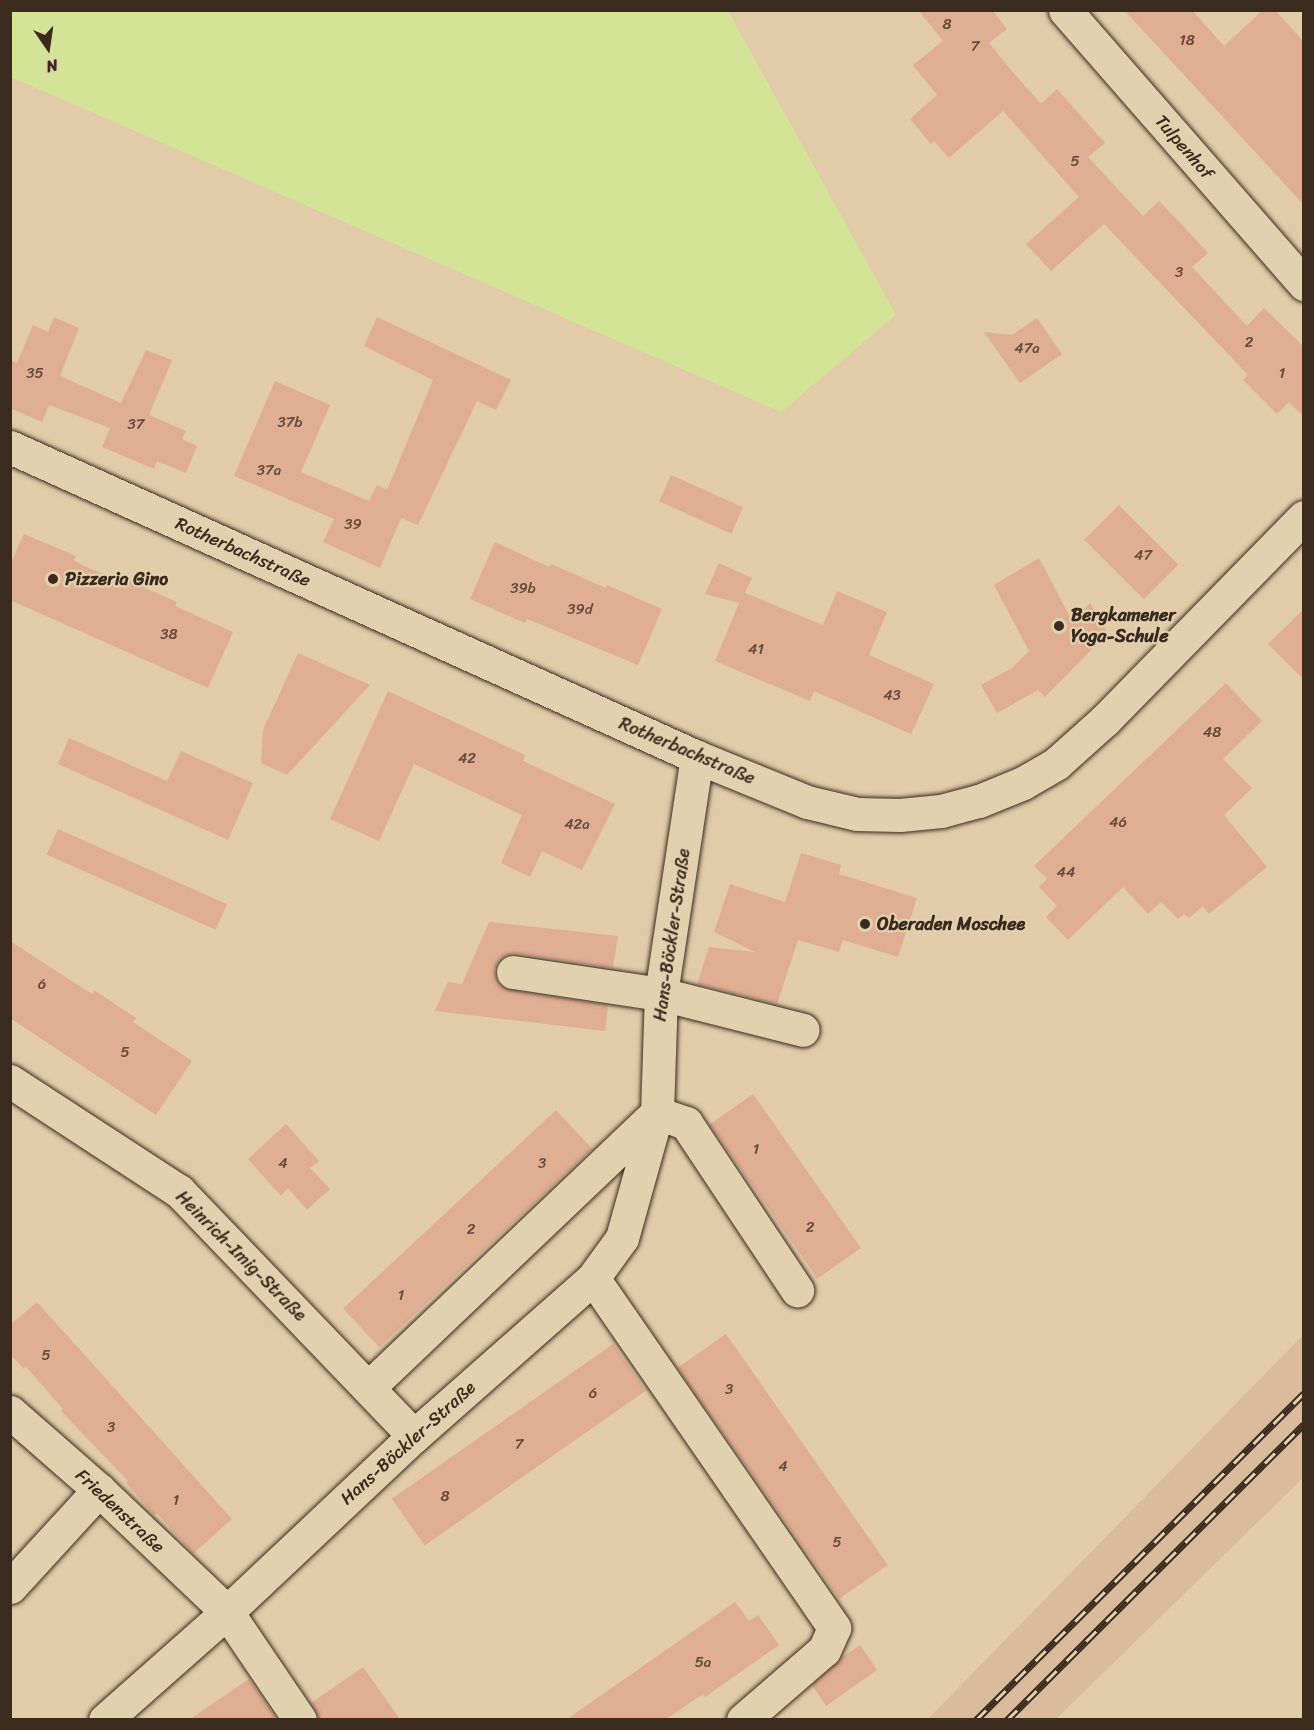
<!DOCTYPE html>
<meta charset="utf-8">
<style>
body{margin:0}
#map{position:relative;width:1314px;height:1730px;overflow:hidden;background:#e2cba9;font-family:Sriracha,sans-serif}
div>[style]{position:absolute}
.built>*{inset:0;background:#dabc9d}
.green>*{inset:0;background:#d4e497}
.building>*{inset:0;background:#e0ae93;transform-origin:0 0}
.roads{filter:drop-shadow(0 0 2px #3b2a1e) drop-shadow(0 0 2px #3b2a1e)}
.minor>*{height:33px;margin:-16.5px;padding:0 16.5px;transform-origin:16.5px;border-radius:16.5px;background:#e2d1ae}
.rail>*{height:7px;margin-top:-3.5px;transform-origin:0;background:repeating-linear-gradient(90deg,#e2d1ae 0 14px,#3b2a1e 0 28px);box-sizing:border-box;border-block:2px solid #3b2a1e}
.dots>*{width:16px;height:16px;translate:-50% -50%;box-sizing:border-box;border:3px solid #e2d1ae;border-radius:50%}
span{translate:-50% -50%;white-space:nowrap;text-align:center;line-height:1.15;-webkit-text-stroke:4.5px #e2d1ae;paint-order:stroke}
.number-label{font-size:15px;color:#644b3b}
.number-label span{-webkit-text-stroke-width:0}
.street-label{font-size:18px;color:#3b2a1e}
.poi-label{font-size:18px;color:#3b2a1e;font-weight:700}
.left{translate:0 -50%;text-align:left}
.frame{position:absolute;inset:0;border:12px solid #3b2a1e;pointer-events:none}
.north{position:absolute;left:18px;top:18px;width:60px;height:60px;-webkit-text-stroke:4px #e2d1ae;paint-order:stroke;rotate:167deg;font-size:16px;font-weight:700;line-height:24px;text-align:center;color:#3b2a1e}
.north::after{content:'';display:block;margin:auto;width:21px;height:27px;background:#3b2a1e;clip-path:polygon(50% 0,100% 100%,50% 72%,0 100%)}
</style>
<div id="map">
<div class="built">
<div style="clip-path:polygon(1303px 1335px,1303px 1478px,1056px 1719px,928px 1719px)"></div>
</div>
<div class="green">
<div style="clip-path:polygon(11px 10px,728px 11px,896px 315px,781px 412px,11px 77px)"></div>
</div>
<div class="building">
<div style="clip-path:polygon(918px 10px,992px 10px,1007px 29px,989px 43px,1011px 70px,1041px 104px,1057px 89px,1105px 143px,1088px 157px,1143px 216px,1159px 201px,1184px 227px,1208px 253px,1192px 267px,1247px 326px,1264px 308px,1304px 347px,1304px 417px,1289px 402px,1277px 414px,1243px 380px,1248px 375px,1104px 224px,1051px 271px,1026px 244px,1079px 197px,1003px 111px,949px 158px,934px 141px,931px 144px,910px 119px,937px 95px,913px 65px,943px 41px)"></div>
<div style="clip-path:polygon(1124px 10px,1192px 10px,1224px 46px,1263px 10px,1275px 10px,1304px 42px,1304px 205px)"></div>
<div style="clip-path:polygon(54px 317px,79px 328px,60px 376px,121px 403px,146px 350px,172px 360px,149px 415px,186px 431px,182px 439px,197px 446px,186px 473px,157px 461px,154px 469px,102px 447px,110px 428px,49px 405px,42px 422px,10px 408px,10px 360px,17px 363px,33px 325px,48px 332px)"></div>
<div style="clip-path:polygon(377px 317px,511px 380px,496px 410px,477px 401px,418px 525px,401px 518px,380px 568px,323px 542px,334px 519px,234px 476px,275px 381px,330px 405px,301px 472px,369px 501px,377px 485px,387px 490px,433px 380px,364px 346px)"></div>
<div style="clip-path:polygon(1037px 318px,1062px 354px,1020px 383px,984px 332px,1012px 335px)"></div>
<div style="left:671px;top:475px;width:79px;height:29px;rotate:24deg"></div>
<div style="left:1119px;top:505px;width:84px;height:49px;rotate:45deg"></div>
<div style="clip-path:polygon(24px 534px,76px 556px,74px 561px,128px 586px,130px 581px,177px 602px,175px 606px,233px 632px,208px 688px,10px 600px,10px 565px)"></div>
<div style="clip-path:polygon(495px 542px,549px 567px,551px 564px,606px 588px,607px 585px,662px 609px,638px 665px,527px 619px,525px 623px,470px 599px)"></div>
<div style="clip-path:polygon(1039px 558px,1072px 621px,1090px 603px,1108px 633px,1045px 697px,1038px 690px,997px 713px,981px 685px,1012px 668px,1029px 651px,994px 585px)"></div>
<div style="clip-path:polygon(719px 563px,752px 578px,745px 593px,823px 625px,837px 591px,887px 612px,869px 655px,934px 684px,911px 734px,814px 691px,810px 701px,715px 661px,739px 603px,705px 594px)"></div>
<div style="clip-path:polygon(1304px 609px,1304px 680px,1268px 644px)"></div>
<div style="clip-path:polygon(298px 653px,370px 685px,287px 775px,261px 763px,263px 730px)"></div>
<div style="clip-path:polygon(1226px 683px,1262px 721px,1223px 759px,1252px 788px,1224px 815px,1267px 867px,1209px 914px,1203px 906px,1189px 918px,1184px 914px,1178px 919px,1161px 902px,1148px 914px,1123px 887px,1068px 940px,1046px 917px,1057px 906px,1039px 887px,1047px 879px,1034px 866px)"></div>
<div style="clip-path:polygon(388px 691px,525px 755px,523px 761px,615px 804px,582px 870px,542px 851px,530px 877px,501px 863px,522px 815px,414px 764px,379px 841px,330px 819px)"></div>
<div style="clip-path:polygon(69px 738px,167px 781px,181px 751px,253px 783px,228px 840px,58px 764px)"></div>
<div style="left:58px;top:829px;width:185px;height:28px;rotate:24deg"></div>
<div style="clip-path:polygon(801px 853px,841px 865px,839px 874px,917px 898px,898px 957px,843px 940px,839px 952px,798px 940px,777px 1004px,697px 984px,709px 947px,755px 952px,714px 932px,730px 884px,785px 902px)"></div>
<div style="clip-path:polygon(489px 922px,618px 936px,613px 968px,515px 953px,506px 955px,499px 960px,494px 970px,496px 979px,501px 986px,510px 990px,608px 1005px,605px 1031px,435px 1011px,448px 982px,462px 984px)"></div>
<div style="clip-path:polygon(10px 941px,92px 994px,94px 990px,136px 1018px,133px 1022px,192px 1061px,156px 1115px,10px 1018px)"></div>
<div style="left:753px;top:1094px;width:188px;height:53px;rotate:55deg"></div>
<div style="left:556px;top:1110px;width:53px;height:291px;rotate:47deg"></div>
<div style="clip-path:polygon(286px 1124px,319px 1161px,310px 1168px,330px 1189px,307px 1210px,288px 1188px,281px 1196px,248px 1159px)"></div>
<div style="clip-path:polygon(37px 1302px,232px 1519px,193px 1554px,157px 1513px,154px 1515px,126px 1483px,128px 1481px,61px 1411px,63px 1409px,26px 1367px,24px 1369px,10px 1354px,10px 1325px)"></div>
<div style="left:726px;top:1334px;width:282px;height:59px;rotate:55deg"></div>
<div style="left:613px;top:1344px;width:57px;height:270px;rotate:55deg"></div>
<div style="clip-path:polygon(735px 1602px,749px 1621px,758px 1615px,779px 1645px,705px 1697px,703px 1694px,666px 1719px,567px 1719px)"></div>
<div style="clip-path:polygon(860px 1645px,877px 1670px,826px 1706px,812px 1685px,840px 1659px)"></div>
<div style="clip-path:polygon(363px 1667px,400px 1719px,319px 1719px,311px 1703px)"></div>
<div style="clip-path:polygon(249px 1679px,277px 1719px,190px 1719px)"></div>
</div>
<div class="roads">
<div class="minor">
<div style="left:1065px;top:10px;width:364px;rotate:48.9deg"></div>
<div style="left:10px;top:447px;width:754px;rotate:24.29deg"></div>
<div style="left:697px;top:757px;width:119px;rotate:22.2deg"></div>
<div style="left:807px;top:802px;width:51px;rotate:13.5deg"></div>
<div style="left:857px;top:814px;width:43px;rotate:1.3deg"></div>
<div style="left:900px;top:815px;width:41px;rotate:-5.6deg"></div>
<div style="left:941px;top:811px;width:39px;rotate:-15deg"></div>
<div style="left:979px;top:801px;width:48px;rotate:-22.2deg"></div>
<div style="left:1023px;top:783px;width:39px;rotate:-30deg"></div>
<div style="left:1057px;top:763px;width:64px;rotate:-41.9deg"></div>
<div style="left:1105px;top:720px;width:284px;rotate:-45.6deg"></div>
<div style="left:513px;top:972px;width:150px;rotate:8.5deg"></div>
<div style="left:661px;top:994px;width:146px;rotate:14.2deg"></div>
<div style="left:10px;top:1081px;width:202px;rotate:33.1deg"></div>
<div style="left:179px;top:1191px;width:339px;rotate:46.2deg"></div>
<div style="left:657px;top:1113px;width:31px;rotate:19deg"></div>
<div style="left:686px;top:1123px;width:201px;rotate:56.4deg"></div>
<div style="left:593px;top:1278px;width:425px;rotate:55.4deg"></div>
<div style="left:834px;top:1628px;width:24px;rotate:114deg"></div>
<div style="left:824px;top:1650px;width:107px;rotate:139.2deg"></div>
<div style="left:369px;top:1387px;width:398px;rotate:-43.6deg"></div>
<div style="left:10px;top:1412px;width:118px;rotate:41.2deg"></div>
<div style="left:99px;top:1490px;width:177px;rotate:43.6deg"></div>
<div style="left:227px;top:1612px;width:130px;rotate:55.9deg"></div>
<div style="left:10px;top:1587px;width:132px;rotate:-47.5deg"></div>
<div style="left:105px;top:1720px;width:163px;rotate:-41.5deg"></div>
<div style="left:227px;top:1612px;width:257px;rotate:-43.3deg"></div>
<div style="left:414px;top:1436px;width:239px;rotate:-41.4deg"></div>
<div style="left:593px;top:1278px;width:49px;rotate:-54.1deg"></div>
<div style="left:622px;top:1238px;width:130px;rotate:-74.4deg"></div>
<div style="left:657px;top:1113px;width:119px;rotate:-88.1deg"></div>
<div style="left:661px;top:994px;width:240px;rotate:-81.4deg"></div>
</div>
</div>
<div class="rail">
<div style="left:976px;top:1720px;width:463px;rotate:-44.9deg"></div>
<div style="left:1007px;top:1720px;width:419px;rotate:-44.9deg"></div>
</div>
<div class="dots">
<div style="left:53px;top:579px;background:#3b2a1e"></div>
<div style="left:1059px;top:626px;background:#3b2a1e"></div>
<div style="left:865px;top:924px;background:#3b2a1e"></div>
</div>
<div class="number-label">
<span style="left:947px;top:25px">8</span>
<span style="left:1187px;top:41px">18</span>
<span style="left:975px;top:47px">7</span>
<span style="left:1075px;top:162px">5</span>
<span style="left:1179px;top:273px">3</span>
<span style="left:1249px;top:343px">2</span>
<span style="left:1027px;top:349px">47a</span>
<span style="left:35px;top:374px">35</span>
<span style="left:1282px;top:374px">1</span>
<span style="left:290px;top:423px">37b</span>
<span style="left:136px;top:425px">37</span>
<span style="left:269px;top:471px">37a</span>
<span style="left:353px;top:525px">39</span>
<span style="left:1143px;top:556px">47</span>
<span style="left:523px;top:589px">39b</span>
<span style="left:580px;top:610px">39d</span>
<span style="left:169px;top:635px">38</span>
<span style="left:756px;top:650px">41</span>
<span style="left:892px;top:696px">43</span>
<span style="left:1212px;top:733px">48</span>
<span style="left:467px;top:759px">42</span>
<span style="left:1118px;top:823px">46</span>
<span style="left:577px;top:825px">42a</span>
<span style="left:1066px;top:873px">44</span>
<span style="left:42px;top:985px">6</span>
<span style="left:125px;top:1053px">5</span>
<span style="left:756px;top:1150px">1</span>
<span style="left:283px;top:1164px">4</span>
<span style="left:542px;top:1164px">3</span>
<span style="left:810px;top:1228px">2</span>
<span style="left:471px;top:1230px">2</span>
<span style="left:401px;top:1296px">1</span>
<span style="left:46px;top:1356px">5</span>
<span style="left:729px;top:1390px">3</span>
<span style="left:593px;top:1394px">6</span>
<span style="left:111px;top:1428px">3</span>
<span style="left:519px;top:1445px">7</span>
<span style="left:783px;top:1467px">4</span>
<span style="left:445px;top:1497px">8</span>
<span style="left:176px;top:1501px">1</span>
<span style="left:837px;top:1543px">5</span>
<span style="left:703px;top:1663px">5a</span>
</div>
<div class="street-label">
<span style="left:1184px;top:147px;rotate:49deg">Tulpenhof</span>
<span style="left:243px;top:552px;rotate:24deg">Rotherbachstraße</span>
<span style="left:687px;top:751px;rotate:23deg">Rotherbachstraße</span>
<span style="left:672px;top:935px;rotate:-82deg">Hans-Böckler-Straße</span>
<span style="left:241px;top:1256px;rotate:45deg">Heinrich-Imig-Straße</span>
<span style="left:408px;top:1443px;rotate:-42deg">Hans-Böckler-Straße</span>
<span style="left:120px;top:1511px;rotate:43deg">Friedenstraße</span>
</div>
<div class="poi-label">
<span class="left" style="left:65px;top:579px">Pizzeria Gino</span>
<span class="left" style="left:1071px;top:626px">Bergkamener<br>Yoga-Schule</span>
<span class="left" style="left:877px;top:924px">Oberaden Moschee</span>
</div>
<div class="frame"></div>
<div class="north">N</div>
</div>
